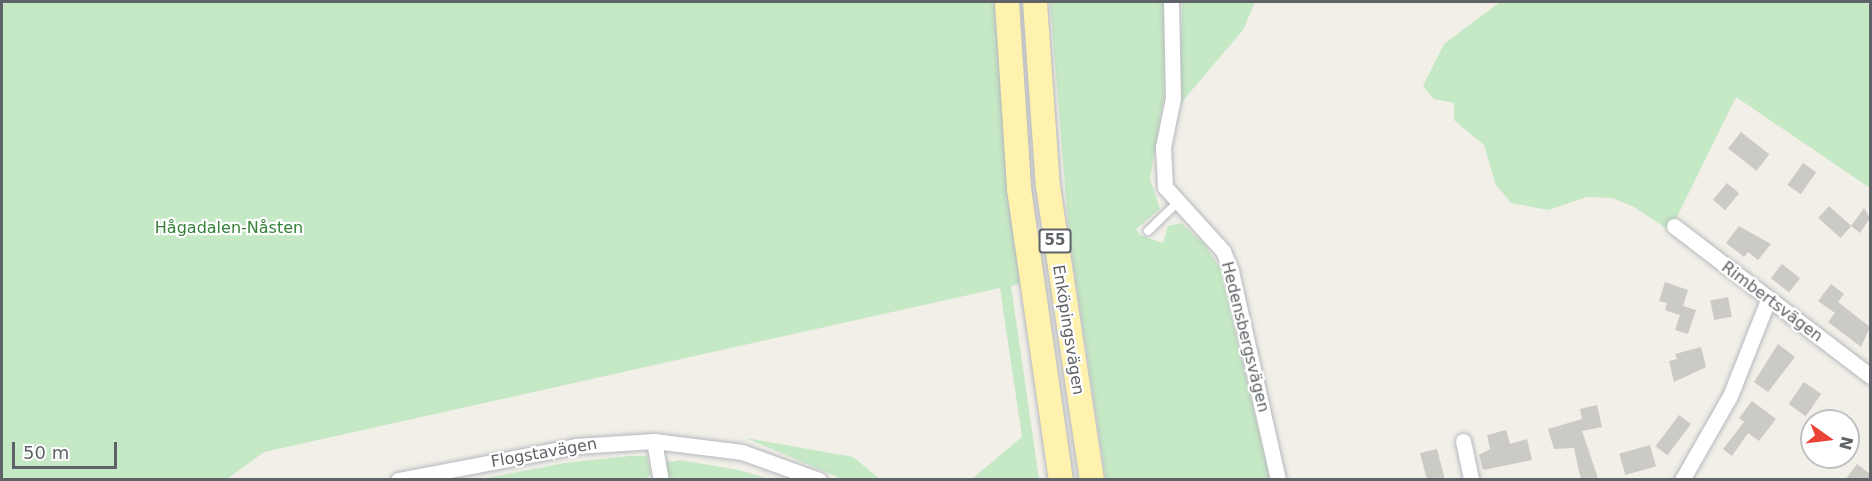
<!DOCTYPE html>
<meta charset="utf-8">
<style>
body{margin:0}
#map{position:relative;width:1872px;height:481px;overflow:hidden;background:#f1efe8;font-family:"DejaVu Sans",sans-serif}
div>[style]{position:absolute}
.green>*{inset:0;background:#c5e8c5}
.building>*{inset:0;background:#cccac5;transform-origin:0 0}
.roads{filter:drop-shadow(0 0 2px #b5b8bc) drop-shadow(0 0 2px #b5b8bc)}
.lane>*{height:8px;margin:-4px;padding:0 4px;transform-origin:4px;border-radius:4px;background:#fff}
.street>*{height:15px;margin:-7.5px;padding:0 7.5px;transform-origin:7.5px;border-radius:7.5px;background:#fff}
.primary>*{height:24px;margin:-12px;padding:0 12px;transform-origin:12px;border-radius:12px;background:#fff2af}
span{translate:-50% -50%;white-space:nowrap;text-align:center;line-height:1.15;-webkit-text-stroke:4.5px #fff;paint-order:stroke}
.shield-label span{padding:2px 4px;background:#fff;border:2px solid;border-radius:4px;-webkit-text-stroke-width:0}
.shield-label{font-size:15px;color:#5f6368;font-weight:700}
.park-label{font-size:16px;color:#348238}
.street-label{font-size:16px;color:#5f6368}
.frame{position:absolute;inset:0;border:3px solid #5f6368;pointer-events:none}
.north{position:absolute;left:1800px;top:409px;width:60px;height:60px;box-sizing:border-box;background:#fff;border:2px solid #bfc1c3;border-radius:50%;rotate:104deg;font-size:16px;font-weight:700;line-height:24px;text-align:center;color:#5f6368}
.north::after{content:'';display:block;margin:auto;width:21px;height:27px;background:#ea4335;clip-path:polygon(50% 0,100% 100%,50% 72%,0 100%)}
.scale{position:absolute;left:12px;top:442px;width:105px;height:27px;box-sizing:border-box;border:3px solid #5f6368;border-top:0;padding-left:8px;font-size:18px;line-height:21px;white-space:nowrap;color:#5f6368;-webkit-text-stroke:4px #fff;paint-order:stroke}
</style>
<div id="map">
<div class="green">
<div style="clip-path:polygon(2px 2px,996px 2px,1020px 283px,1011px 286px,1039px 479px,972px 479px,1022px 437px,1000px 288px,264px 452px,227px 479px,2px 479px)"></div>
<div style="clip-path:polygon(1050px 2px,1165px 2px,1164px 97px,1150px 179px,1160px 209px,1136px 229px,1140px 235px,1163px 243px,1168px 226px,1181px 223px,1204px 244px,1220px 268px,1270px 479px,1106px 479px,1069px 235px)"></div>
<div style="clip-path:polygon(1182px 2px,1255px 2px,1243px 30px,1180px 104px)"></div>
<div style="clip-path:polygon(1500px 2px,1870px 2px,1870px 188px,1736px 97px,1670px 231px,1634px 207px,1612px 198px,1587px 197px,1548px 210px,1511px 203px,1496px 185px,1484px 145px,1454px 120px,1454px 103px,1434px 99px,1423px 86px,1444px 44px)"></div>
<div style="clip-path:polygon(746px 438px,853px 457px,880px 479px,842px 479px)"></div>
<div style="clip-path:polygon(630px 456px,647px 456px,651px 475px,644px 480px,482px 479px,565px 463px)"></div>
<div style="clip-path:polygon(680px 460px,738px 470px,770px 479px,666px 479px,664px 463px)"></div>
</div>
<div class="building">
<div style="left:1741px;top:132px;width:36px;height:21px;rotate:38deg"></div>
<div style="left:1803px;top:163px;width:16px;height:27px;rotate:35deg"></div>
<div style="left:1727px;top:183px;width:16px;height:22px;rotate:40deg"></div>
<div style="left:1829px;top:206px;width:30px;height:16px;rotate:42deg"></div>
<div style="clip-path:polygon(1864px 208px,1870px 218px,1860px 233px,1851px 226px)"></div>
<div style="clip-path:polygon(1739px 226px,1771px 244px,1758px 260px,1748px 252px,1744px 257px,1726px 243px)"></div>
<div style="left:1782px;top:264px;width:23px;height:18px;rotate:38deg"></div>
<div style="clip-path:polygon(1665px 282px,1688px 290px,1683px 306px,1696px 310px,1688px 334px,1675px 330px,1680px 315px,1665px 310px,1667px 303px,1659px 301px)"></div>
<div style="clip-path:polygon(1831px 284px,1844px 294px,1838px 302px,1870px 327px,1861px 347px,1828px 322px,1835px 313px,1818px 301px)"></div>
<div style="left:1728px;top:297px;width:20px;height:18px;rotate:79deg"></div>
<div style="clip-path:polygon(1778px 344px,1795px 357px,1768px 392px,1754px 382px)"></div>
<div style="clip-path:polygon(1701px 347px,1706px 367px,1674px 382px,1669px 361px,1677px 359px,1675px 354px)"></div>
<div style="left:1804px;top:382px;width:21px;height:27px;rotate:35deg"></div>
<div style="clip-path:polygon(1752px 401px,1776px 419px,1759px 441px,1748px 433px,1732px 456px,1723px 449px,1744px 422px,1739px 418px)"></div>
<div style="clip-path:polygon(1597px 405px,1602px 427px,1582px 431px,1598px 478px,1581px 480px,1574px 448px,1554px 449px,1548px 429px,1582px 419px,1580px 409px)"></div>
<div style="left:1679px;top:415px;width:15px;height:39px;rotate:37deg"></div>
<div style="clip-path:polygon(1506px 430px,1510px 444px,1527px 439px,1532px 460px,1483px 470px,1479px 455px,1490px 449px,1487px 435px)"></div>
<div style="left:1650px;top:445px;width:22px;height:32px;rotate:74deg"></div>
<div style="clip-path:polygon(1437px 449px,1445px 480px,1427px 480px,1420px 453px)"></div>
<div style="clip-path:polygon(1857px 464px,1870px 474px,1870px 480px,1845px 480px)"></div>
</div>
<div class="roads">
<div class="lane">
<div style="left:1148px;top:231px;width:39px;rotate:-44deg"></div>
</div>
<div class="street">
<div style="left:1171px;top:2px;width:96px;rotate:88.8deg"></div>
<div style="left:1173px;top:98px;width:50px;rotate:101.5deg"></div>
<div style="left:1163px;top:147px;width:40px;rotate:87.1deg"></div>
<div style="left:1165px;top:187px;width:86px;rotate:47.8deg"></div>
<div style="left:1223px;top:251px;width:22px;rotate:68deg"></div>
<div style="left:1231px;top:271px;width:214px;rotate:77.3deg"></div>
<div style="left:1674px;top:226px;width:247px;rotate:37.4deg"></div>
<div style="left:654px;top:441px;width:40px;rotate:80deg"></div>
<div style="left:1463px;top:441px;width:40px;rotate:78deg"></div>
<div style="left:398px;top:480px;width:181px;rotate:-10.8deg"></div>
<div style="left:576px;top:446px;width:78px;rotate:-3.7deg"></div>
<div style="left:654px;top:441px;width:89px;rotate:7.1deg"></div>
<div style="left:742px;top:452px;width:82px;rotate:20deg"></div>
<div style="left:1682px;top:480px;width:97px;rotate:-60.3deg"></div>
<div style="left:1730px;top:396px;width:103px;rotate:-68.4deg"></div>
</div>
<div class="primary">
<div style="left:1007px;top:2px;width:187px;rotate:86.3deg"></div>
<div style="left:1019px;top:189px;width:294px;rotate:81.8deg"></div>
<div style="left:1035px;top:2px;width:184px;rotate:86deg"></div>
<div style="left:1048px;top:186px;width:297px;rotate:81.5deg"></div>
</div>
</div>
<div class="shield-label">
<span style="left:1055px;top:241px">55</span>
</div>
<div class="park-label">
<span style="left:229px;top:228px">Hågadalen-Nåsten</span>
</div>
<div class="street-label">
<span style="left:1772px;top:302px;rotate:37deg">Rimbertsvägen</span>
<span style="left:1068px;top:330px;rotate:81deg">Enköpingsvägen</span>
<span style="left:1245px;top:337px;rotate:76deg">Hedensbergsvägen</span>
<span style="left:544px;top:453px;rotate:-10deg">Flogstavägen</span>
</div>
<div class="frame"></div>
<div class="north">N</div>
<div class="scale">50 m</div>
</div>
